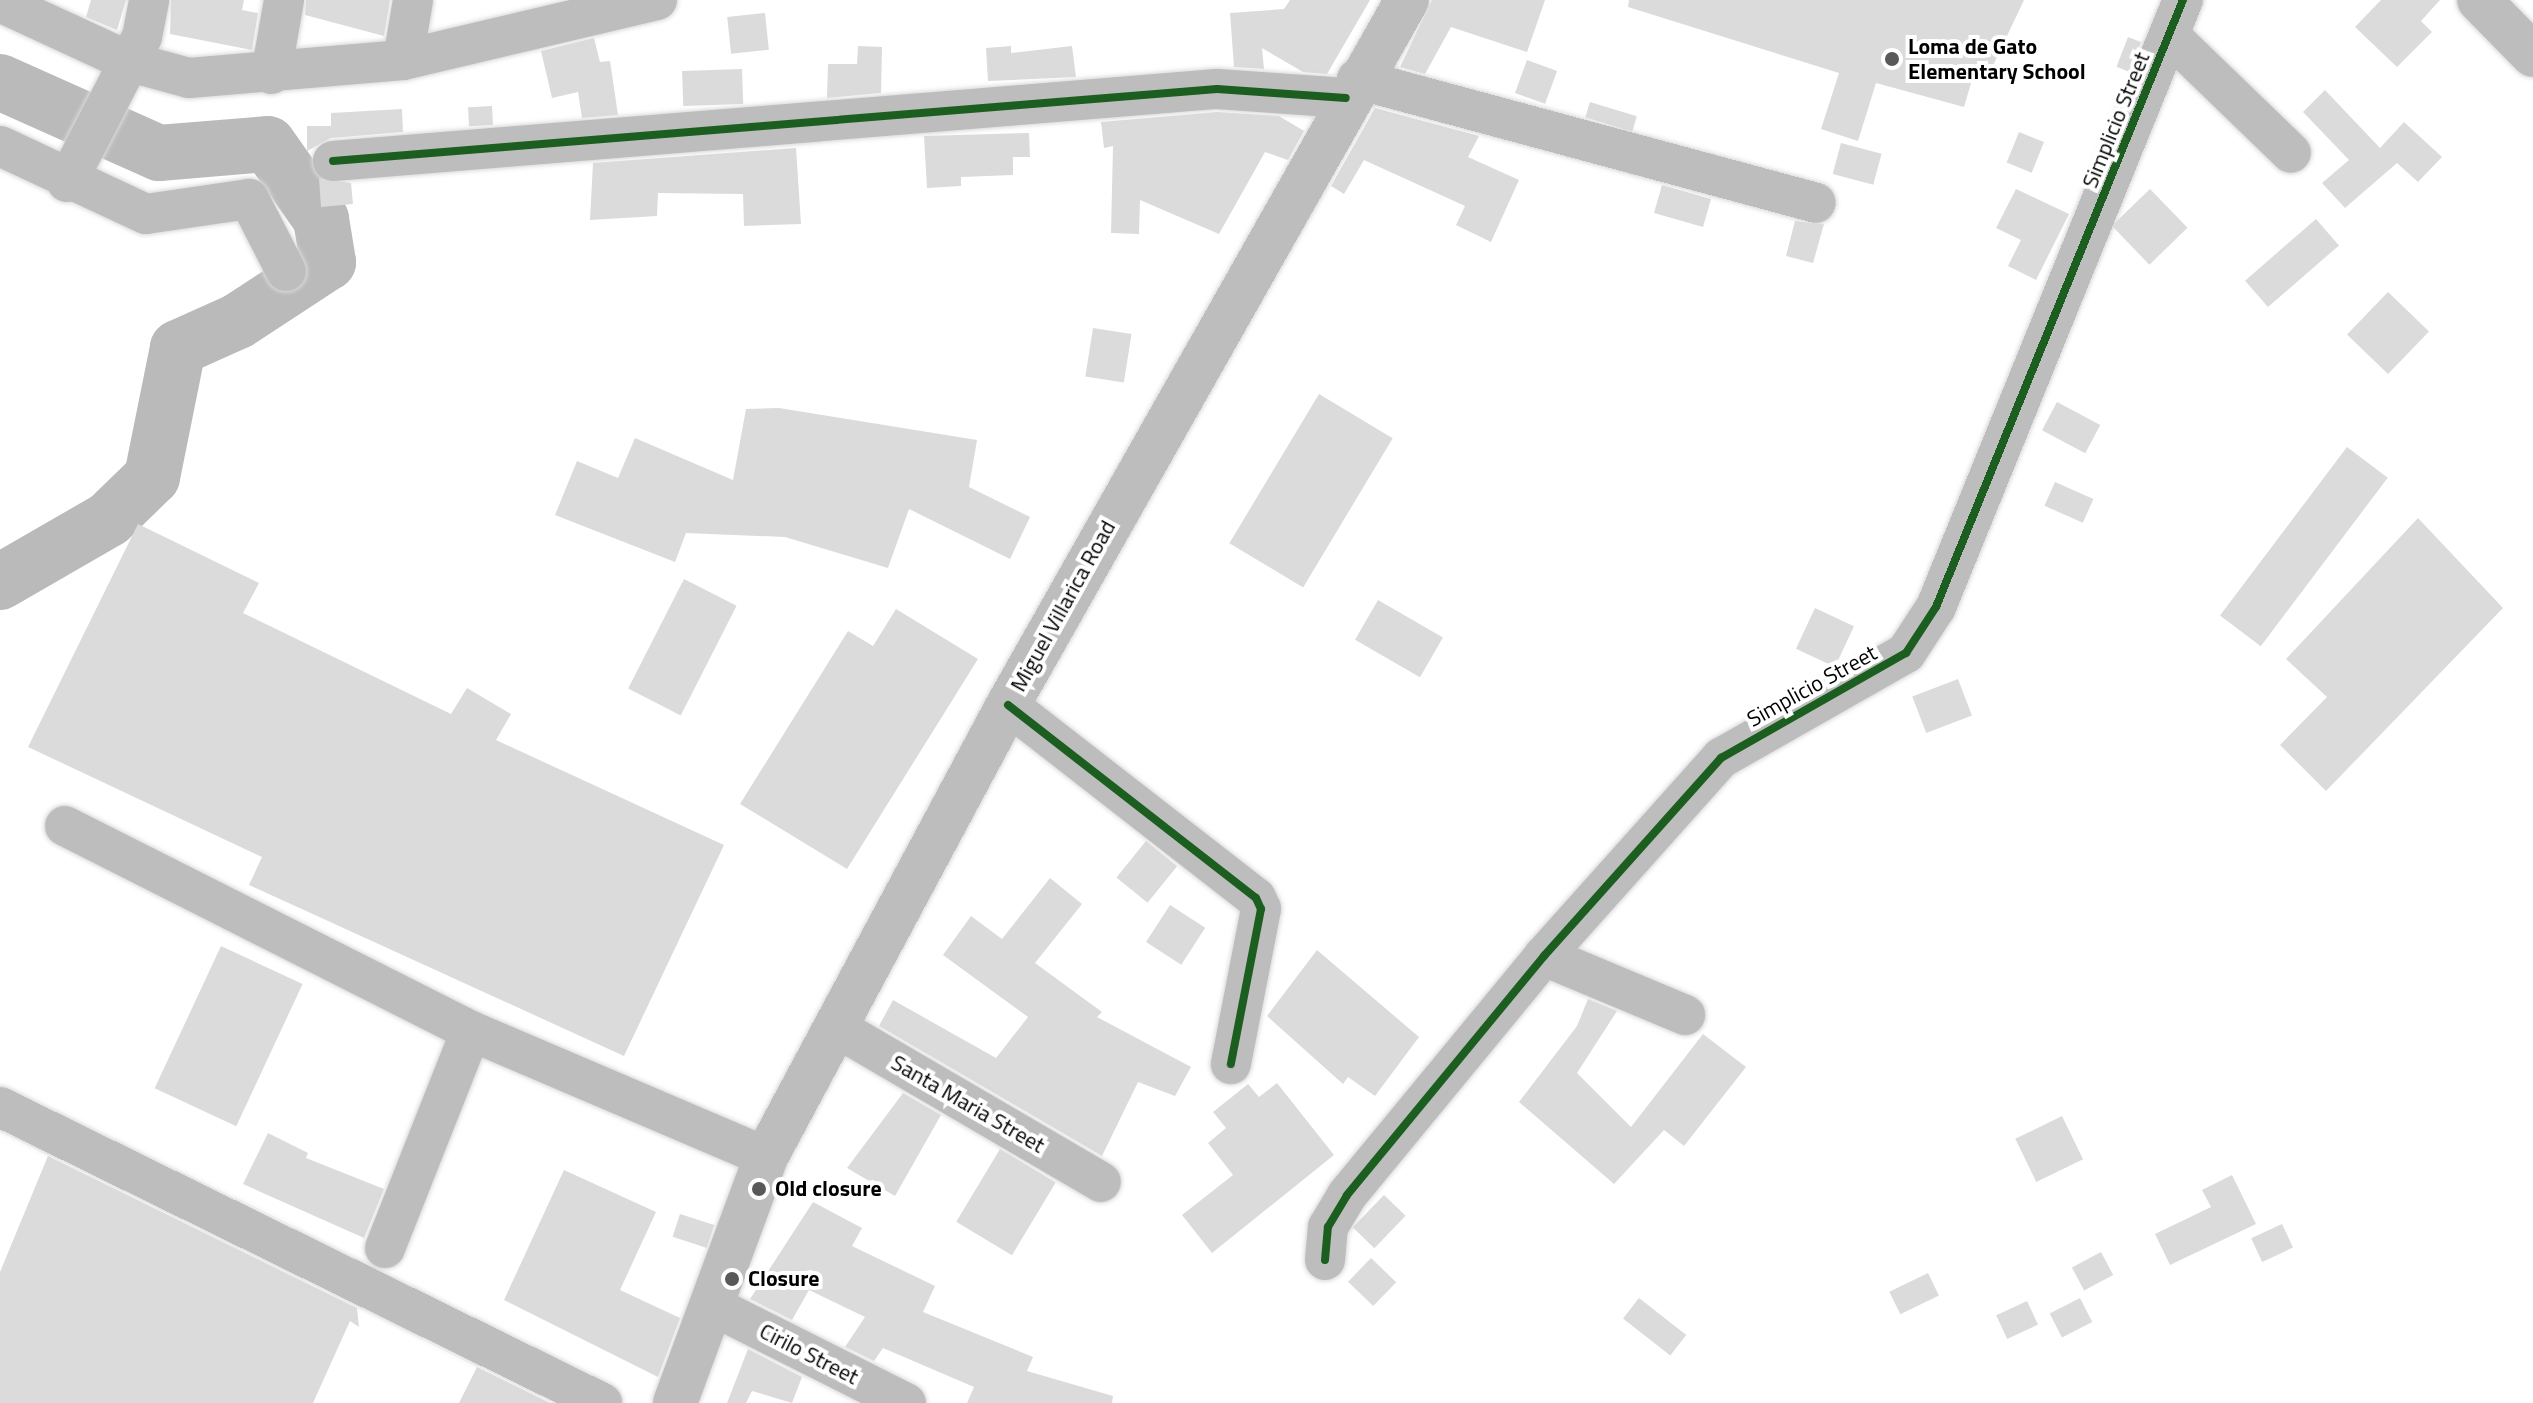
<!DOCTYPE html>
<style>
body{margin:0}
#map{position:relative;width:2533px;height:1403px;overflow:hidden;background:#fff;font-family:"Titillium Web",sans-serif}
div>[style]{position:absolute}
.river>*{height:56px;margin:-28px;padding:0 28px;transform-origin:28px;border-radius:28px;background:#bababa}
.building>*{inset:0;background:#dbdbdb;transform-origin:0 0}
.roads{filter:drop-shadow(0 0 2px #dbdbdb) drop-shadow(0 0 2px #dbdbdb)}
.minor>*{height:40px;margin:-20px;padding:0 20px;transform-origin:20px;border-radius:20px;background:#bdbdbd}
.major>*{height:44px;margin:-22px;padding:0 22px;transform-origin:22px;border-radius:22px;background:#bdbdbd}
.cycleway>*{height:8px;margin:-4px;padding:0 4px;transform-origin:4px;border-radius:4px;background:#1b5e20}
.dots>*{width:22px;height:22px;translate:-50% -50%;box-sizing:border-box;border:4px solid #fff;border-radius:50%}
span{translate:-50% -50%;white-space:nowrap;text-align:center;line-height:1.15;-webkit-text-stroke:8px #fff;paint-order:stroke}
.poi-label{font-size:22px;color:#000;font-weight:700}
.left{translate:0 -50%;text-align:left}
.street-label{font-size:22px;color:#000}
</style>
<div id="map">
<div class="river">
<div style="left:0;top:82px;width:174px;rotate:24.1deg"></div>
<div style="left:159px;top:153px;width:109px;rotate:-4.7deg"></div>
<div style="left:268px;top:144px;width:92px;rotate:54.8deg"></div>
<div style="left:321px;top:219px;width:44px;rotate:80.8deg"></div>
<div style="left:328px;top:262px;width:108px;rotate:146.8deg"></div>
<div style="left:238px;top:321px;width:66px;rotate:155.8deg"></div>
<div style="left:178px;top:348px;width:132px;rotate:101.4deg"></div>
<div style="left:152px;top:477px;width:60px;rotate:135.7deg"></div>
<div style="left:109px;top:519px;width:126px;rotate:150deg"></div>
</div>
<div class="building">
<div style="clip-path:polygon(91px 0,126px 0,117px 30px,86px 17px)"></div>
<div style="clip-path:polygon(171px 0,244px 0,242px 10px,258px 13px,252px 50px,170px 34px)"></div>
<div style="clip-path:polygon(306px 0,390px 0,384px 36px,305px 15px)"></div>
<div style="clip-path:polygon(1290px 0,1370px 0,1327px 74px,1303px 72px,1262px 48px,1264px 69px,1234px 67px,1230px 13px,1284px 9px)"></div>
<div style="clip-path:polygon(1432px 0,1545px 0,1527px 52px,1451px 27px,1425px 74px,1400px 67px)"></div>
<div style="clip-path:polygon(1629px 0,2024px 0,1990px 72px,1976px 66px,1964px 107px,1876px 83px,1858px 141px,1821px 129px,1839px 73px,1628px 7px)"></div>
<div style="clip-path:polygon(2381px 0,2440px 0,2421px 21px,2432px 32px,2397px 67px,2355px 27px)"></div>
<div style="left:765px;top:13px;width:37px;height:38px;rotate:84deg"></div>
<div style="left:2128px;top:37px;width:14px;height:32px;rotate:21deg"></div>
<div style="clip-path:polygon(594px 38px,600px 62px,610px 61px,618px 115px,582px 118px,578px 92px,552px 98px,541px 51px)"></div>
<div style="clip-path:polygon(858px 46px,882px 47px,881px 93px,827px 98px,828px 64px,857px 64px)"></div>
<div style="clip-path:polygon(1011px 46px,1011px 53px,1072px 46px,1076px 77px,988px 81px,986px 48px)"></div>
<div style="left:1527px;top:60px;width:32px;height:35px;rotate:20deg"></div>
<div style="left:742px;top:69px;width:35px;height:60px;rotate:88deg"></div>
<div style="clip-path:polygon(2325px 90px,2380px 148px,2404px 122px,2442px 157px,2418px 182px,2397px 163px,2345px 208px,2322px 183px,2349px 160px,2303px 112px)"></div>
<div style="left:1590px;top:102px;width:49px;height:16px;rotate:17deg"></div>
<div style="left:492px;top:106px;width:19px;height:24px;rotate:87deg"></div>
<div style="clip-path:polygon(1375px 108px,1479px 136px,1468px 157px,1519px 180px,1491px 242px,1456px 225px,1465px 206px,1364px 160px,1344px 194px,1331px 186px)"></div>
<div style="clip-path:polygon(402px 109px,403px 132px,331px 138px,307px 151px,307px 126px,331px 126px,331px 113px)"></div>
<div style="clip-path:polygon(1217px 112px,1279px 116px,1304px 131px,1288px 160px,1265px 152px,1219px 234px,1140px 200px,1139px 234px,1111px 233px,1113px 146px,1104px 148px,1101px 122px)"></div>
<div style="left:2019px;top:132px;width:27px;height:33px;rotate:22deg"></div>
<div style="clip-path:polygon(1029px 133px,1030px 157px,1013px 157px,1013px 175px,961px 177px,961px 186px,927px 188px,924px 136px)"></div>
<div style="left:1841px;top:143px;width:42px;height:32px;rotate:15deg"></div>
<div style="clip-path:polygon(796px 148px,801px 224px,744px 226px,743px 194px,658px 193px,657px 216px,590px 220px,593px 163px)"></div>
<div style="clip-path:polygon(319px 178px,351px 183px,353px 204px,321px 207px)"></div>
<div style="left:1662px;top:185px;width:51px;height:29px;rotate:16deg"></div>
<div style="clip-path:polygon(2016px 189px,2069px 214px,2036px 280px,2008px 266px,2021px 240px,1996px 228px)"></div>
<div style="left:2150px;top:189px;width:54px;height:53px;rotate:46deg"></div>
<div style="left:2316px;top:219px;width:35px;height:94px;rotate:49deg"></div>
<div style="clip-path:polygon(1795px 221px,1824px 224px,1813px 263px,1786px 256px)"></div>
<div style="left:2388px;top:292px;width:57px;height:59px;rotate:44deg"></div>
<div style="left:1093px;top:328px;width:39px;height:49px;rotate:9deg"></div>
<div style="left:1319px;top:394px;width:86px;height:174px;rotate:31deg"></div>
<div style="left:2057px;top:402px;width:49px;height:32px;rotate:28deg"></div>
<div style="clip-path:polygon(779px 408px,977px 440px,969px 487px,1030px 517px,1010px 559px,909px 509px,888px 568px,785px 537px,686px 533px,675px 562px,555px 515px,577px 461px,618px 478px,635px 438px,733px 480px,746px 409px)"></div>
<div style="left:2347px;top:447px;width:51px;height:211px;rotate:37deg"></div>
<div style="left:2055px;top:482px;width:42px;height:26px;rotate:24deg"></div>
<div style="clip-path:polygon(2418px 518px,2503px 608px,2326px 791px,2280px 745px,2327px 697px,2286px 659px)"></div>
<div style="clip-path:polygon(138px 524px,259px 583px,243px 613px,451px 714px,467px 688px,511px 714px,496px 740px,724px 845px,624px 1056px,249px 885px,262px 857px,28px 747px)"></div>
<div style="left:684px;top:579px;width:59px;height:123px;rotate:27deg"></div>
<div style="left:1378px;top:600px;width:75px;height:46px;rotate:30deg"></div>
<div style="left:1815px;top:608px;width:43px;height:45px;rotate:25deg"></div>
<div style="clip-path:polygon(896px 609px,978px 659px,847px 869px,740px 804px,848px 631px,873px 646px)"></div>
<div style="left:1958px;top:679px;width:39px;height:49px;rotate:69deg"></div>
<div style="left:1146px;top:841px;width:40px;height:47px;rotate:39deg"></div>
<div style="clip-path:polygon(1050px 878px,1082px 904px,1035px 963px,1102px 1012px,1097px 1017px,1191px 1067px,1175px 1096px,1138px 1082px,1102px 1156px,879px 1026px,893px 1000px,996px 1058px,1028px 1017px,943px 955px,971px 916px,1002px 939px)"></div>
<div style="left:1170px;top:905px;width:42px;height:44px;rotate:33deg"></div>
<div style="left:221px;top:946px;width:90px;height:157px;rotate:25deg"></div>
<div style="clip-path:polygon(1317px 950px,1419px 1037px,1375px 1096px,1348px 1077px,1343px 1084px,1267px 1016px)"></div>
<div style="clip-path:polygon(1588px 999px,1617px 1011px,1577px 1073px,1631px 1127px,1703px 1034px,1746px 1067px,1684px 1146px,1664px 1130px,1614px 1184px,1519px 1102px,1577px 1026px)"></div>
<div style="clip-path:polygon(1277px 1083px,1334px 1155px,1212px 1253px,1182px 1215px,1233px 1175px,1208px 1143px,1226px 1128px,1213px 1112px,1248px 1084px,1259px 1097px)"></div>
<div style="clip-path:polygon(903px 1093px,941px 1115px,895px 1196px,847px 1168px)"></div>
<div style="left:2062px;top:1116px;width:48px;height:52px;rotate:64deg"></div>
<div style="clip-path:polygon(268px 1133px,308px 1153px,306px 1158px,384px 1189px,364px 1238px,243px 1184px)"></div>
<div style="left:1000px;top:1149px;width:65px;height:85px;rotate:31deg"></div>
<div style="clip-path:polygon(48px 1156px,357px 1308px,359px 1327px,350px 1321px,313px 1403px,0 1403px,0 1272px)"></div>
<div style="clip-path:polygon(564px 1170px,656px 1212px,620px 1290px,680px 1318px,658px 1377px,504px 1300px)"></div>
<div style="clip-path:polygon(2232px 1175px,2256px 1224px,2170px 1265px,2155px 1234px,2211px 1207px,2202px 1190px)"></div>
<div style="left:1384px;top:1195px;width:30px;height:45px;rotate:44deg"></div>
<div style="clip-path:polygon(813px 1202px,862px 1228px,852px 1246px,935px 1286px,923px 1312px,1033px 1357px,1027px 1371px,1113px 1396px,1112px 1403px,967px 1403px,974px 1387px,883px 1348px,874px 1361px,845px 1347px,865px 1317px,809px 1290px,792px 1320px,750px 1299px)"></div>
<div style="left:680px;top:1214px;width:36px;height:24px;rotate:18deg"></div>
<div style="left:2282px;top:1224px;width:26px;height:34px;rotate:65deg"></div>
<div style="left:2101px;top:1252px;width:26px;height:33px;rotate:62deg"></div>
<div style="left:1371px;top:1258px;width:35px;height:33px;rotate:44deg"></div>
<div style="left:1928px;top:1273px;width:25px;height:43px;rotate:64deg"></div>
<div style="left:1639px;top:1298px;width:60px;height:26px;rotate:38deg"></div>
<div style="left:2080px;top:1298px;width:27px;height:34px;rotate:63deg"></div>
<div style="left:2027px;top:1301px;width:26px;height:34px;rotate:65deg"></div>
<div style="clip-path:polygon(748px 1349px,802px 1377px,792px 1403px,752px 1391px,746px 1403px,727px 1403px)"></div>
<div style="clip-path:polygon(477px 1367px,550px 1403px,459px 1403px)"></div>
</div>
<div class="roads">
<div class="minor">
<div style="left:0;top:2px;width:143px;rotate:24.8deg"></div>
<div style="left:130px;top:62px;width:61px;rotate:15.2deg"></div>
<div style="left:189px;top:78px;width:215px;rotate:-4.8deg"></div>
<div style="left:403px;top:60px;width:261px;rotate:-13.3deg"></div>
<div style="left:2170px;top:36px;width:168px;rotate:44deg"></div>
<div style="left:403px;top:60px;width:61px;rotate:-80.5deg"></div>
<div style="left:271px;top:74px;width:75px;rotate:-80deg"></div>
<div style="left:1357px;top:79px;width:475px;rotate:15.1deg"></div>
<div style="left:0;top:146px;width:161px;rotate:25deg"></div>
<div style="left:146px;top:214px;width:104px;rotate:-8.3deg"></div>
<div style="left:249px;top:199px;width:81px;rotate:62.8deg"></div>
<div style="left:333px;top:161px;width:887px;rotate:-4.66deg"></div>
<div style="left:1217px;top:89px;width:129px;rotate:4deg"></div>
<div style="left:67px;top:182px;width:163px;rotate:-62.7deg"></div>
<div style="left:142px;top:37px;width:38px;rotate:-79deg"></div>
<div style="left:1008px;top:705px;width:314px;rotate:37.9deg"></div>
<div style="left:1256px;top:898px;width:12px;rotate:66deg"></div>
<div style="left:1261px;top:909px;width:158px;rotate:101deg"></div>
<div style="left:65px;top:826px;width:455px;rotate:26.8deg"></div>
<div style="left:471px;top:1031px;width:321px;rotate:23.1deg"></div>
<div style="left:1544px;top:956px;width:153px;rotate:22.7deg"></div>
<div style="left:834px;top:1026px;width:309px;rotate:30.3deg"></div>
<div style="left:0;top:1107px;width:671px;rotate:26.18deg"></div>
<div style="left:385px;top:1248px;width:233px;rotate:-68.4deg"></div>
<div style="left:1325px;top:1260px;width:33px;rotate:-85deg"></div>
<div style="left:1328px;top:1227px;width:37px;rotate:-59deg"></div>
<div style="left:1347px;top:1195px;width:310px;rotate:-50.5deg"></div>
<div style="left:1544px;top:956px;width:266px;rotate:-48.2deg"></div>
<div style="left:1721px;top:758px;width:213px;rotate:-29.6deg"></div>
<div style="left:1906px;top:653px;width:55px;rotate:-56.9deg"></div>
<div style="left:1936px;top:607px;width:655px;rotate:-67.86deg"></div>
<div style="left:713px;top:1306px;width:216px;rotate:26.7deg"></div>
</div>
<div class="major">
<div style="left:2479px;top:0;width:77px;rotate:45.5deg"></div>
<div style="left:675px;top:1403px;width:262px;rotate:-69.7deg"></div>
<div style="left:766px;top:1157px;width:513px;rotate:-61.84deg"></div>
<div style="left:1008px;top:705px;width:810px;rotate:-60.49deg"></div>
</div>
</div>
<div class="cycleway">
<div style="left:333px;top:161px;width:887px;rotate:-4.66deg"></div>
<div style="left:1217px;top:89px;width:129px;rotate:4deg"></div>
<div style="left:1008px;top:705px;width:314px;rotate:37.9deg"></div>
<div style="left:1256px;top:898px;width:12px;rotate:66deg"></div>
<div style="left:1261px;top:909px;width:158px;rotate:101deg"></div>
<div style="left:1325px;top:1260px;width:33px;rotate:-85deg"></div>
<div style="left:1328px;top:1227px;width:37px;rotate:-59deg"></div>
<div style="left:1347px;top:1195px;width:310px;rotate:-50.5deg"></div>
<div style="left:1544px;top:956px;width:266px;rotate:-48.2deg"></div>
<div style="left:1721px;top:758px;width:213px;rotate:-29.6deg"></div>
<div style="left:1906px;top:653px;width:55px;rotate:-56.9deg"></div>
<div style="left:1936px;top:607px;width:655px;rotate:-67.86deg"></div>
</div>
<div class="dots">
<div style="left:1892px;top:59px;background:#595959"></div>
<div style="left:759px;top:1189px;background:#595959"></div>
<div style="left:732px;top:1279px;background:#595959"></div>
</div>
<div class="poi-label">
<span class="left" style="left:1908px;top:59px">Loma de Gato<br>Elementary School</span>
<span class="left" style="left:775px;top:1189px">Old closure</span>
<span class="left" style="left:748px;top:1279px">Closure</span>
</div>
<div class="street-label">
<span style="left:2116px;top:120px;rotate:-68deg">Simplicio Street</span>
<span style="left:1063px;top:606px;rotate:-61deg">Miguel Villarica Road</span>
<span style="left:1812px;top:686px;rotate:-29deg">Simplicio Street</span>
<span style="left:968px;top:1104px;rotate:30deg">Santa Maria Street</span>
<span style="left:809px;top:1354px;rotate:27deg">Cirilo Street</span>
</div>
</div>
